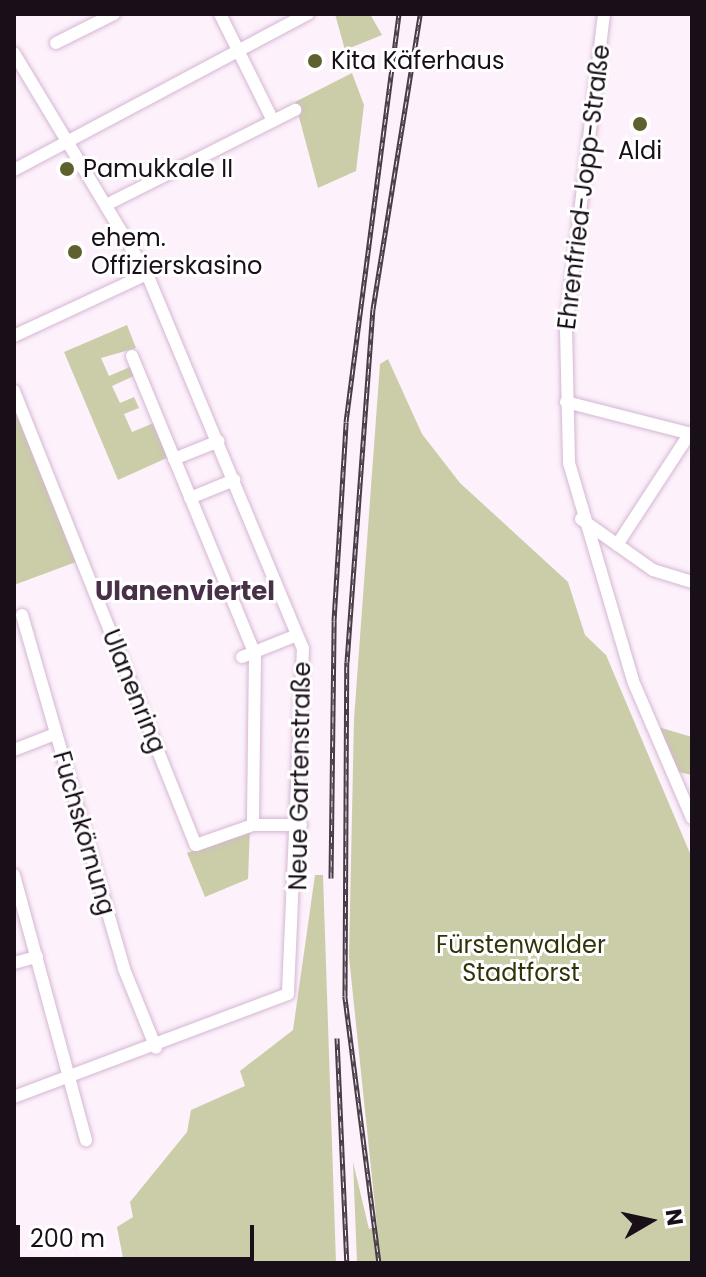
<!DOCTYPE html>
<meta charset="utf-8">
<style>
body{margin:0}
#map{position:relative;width:706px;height:1277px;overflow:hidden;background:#fdf1fc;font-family:Poppins,sans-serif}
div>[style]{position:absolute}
.green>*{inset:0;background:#cacda8}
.roads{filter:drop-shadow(0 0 2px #d4b7d2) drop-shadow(0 0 2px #d4b7d2)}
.minor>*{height:12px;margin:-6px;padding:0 6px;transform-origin:6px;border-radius:6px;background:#fff}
.rail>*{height:5px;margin-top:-2.5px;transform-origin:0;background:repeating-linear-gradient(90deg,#fff 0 6px,#483d47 0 12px);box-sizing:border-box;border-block:2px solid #483d47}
.dots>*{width:22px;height:22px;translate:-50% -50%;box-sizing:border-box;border:4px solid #fff;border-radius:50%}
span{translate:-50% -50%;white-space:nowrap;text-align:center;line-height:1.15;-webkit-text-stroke:6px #fff;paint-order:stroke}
.poi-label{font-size:24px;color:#190f19}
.left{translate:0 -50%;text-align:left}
.street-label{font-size:24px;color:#190f19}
.park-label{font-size:24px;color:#323408}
.neighbourhood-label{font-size:26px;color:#483148;font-weight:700}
.frame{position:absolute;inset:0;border:16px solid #190f19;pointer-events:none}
.north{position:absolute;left:610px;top:1181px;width:80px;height:80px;-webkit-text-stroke:6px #fff;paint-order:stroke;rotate:81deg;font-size:22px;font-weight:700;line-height:32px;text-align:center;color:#190f19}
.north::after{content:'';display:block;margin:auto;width:28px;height:36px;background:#190f19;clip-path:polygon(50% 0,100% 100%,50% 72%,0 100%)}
.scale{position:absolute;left:16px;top:1225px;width:238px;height:36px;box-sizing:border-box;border:4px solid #190f19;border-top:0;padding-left:10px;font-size:24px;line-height:28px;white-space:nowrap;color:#190f19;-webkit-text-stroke:6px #fff;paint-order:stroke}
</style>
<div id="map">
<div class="green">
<div style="clip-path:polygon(335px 14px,370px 14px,382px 35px,345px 50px)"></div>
<div style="clip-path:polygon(352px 73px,364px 105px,356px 171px,318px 188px,295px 102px)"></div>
<div style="clip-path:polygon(127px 325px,136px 348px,101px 358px,109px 376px,132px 366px,136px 375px,112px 386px,120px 403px,134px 397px,139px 408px,124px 414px,132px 432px,156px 422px,169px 457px,118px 480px,64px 352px)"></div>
<div style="clip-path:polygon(388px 359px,422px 434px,460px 483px,568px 582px,585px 635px,606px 655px,692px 858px,692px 1263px,357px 1263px,353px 1162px,369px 1229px,377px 1226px,349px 957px,354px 719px,380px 364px)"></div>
<div style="clip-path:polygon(14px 408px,76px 562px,14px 585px)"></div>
<div style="clip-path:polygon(658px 727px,692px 737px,692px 775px,678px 772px)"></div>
<div style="clip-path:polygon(250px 828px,248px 879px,205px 897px,187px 853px)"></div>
<div style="clip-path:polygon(315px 875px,323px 875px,336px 1263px,124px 1263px,117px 1227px,133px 1217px,130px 1202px,187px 1132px,191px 1110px,245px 1086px,240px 1071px,293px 1030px)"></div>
</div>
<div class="roads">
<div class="minor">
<div style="left:220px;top:14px;width:119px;rotate:63.6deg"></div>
<div style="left:604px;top:14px;width:317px;rotate:96.9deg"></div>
<div style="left:566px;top:329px;width:134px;rotate:88.7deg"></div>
<div style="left:569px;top:463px;width:227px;rotate:73.6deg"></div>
<div style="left:633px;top:681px;width:149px;rotate:66.7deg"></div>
<div style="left:56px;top:43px;width:65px;rotate:-26.6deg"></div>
<div style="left:14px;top:53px;width:258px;rotate:59deg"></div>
<div style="left:147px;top:274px;width:405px;rotate:67.4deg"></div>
<div style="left:303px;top:648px;width:346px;rotate:92.5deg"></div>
<div style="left:288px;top:994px;width:293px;rotate:159.4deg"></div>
<div style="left:14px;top:170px;width:333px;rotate:-28deg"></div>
<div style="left:106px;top:205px;width:212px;rotate:-26.7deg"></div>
<div style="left:14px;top:336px;width:147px;rotate:-25deg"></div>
<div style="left:132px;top:356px;width:323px;rotate:67.6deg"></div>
<div style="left:255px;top:655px;width:170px;rotate:90.7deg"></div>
<div style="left:14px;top:391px;width:489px;rotate:68.2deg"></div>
<div style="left:196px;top:845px;width:60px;rotate:-19.3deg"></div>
<div style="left:253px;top:825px;width:48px"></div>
<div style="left:566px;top:402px;width:130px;rotate:14.3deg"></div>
<div style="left:174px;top:459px;width:48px;rotate:-21.8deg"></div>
<div style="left:190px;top:498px;width:48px;rotate:-22.2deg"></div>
<div style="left:581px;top:519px;width:88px;rotate:35.3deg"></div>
<div style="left:653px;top:570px;width:41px;rotate:17.1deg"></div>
<div style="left:617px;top:545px;width:134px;rotate:-56.9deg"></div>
<div style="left:22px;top:615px;width:368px;rotate:73.9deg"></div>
<div style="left:124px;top:969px;width:85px;rotate:67.9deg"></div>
<div style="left:242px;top:657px;width:59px;rotate:-21.8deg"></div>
<div style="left:14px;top:750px;width:44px;rotate:-21.3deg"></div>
<div style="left:14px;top:875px;width:275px;rotate:74.8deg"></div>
<div style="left:14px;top:963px;width:24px;rotate:-15deg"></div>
</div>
</div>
<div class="rail">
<div style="left:331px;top:878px;width:257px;rotate:-89.3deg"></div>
<div style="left:334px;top:621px;width:199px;rotate:-86.5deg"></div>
<div style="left:346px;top:422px;width:411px;rotate:-82.6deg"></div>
<div style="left:337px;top:1038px;width:225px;rotate:87.5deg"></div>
<div style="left:379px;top:1263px;width:269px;rotate:-97.3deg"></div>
<div style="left:345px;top:996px;width:334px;rotate:-89.7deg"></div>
<div style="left:347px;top:662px;width:354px;rotate:-85.8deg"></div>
<div style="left:373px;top:309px;width:299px;rotate:-80.9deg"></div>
</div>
<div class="dots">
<div style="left:315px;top:61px;background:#5e612e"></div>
<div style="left:640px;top:124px;background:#5e612e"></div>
<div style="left:67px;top:169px;background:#5e612e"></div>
<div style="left:75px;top:252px;background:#5e612e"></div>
</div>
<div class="poi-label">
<span class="left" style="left:331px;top:61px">Kita Käferhaus</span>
<span style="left:640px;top:151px">Aldi</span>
<span class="left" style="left:83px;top:169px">Pamukkale II</span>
<span class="left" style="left:91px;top:252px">ehem.<br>Offizierskasino</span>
</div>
<div class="street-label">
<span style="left:584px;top:187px;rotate:-83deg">Ehrenfried-Jopp-Straße</span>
<span style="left:134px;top:691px;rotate:68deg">Ulanenring</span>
<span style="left:300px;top:776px;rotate:-89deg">Neue Gartenstraße</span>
<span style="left:84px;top:833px;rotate:74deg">Fuchskörnung</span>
</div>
<div class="park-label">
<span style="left:521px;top:959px">Fürstenwalder<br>Stadtforst</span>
</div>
<div class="neighbourhood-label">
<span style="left:185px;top:592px">Ulanenviertel</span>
</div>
<div class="frame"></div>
<div class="north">N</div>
<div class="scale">200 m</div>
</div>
